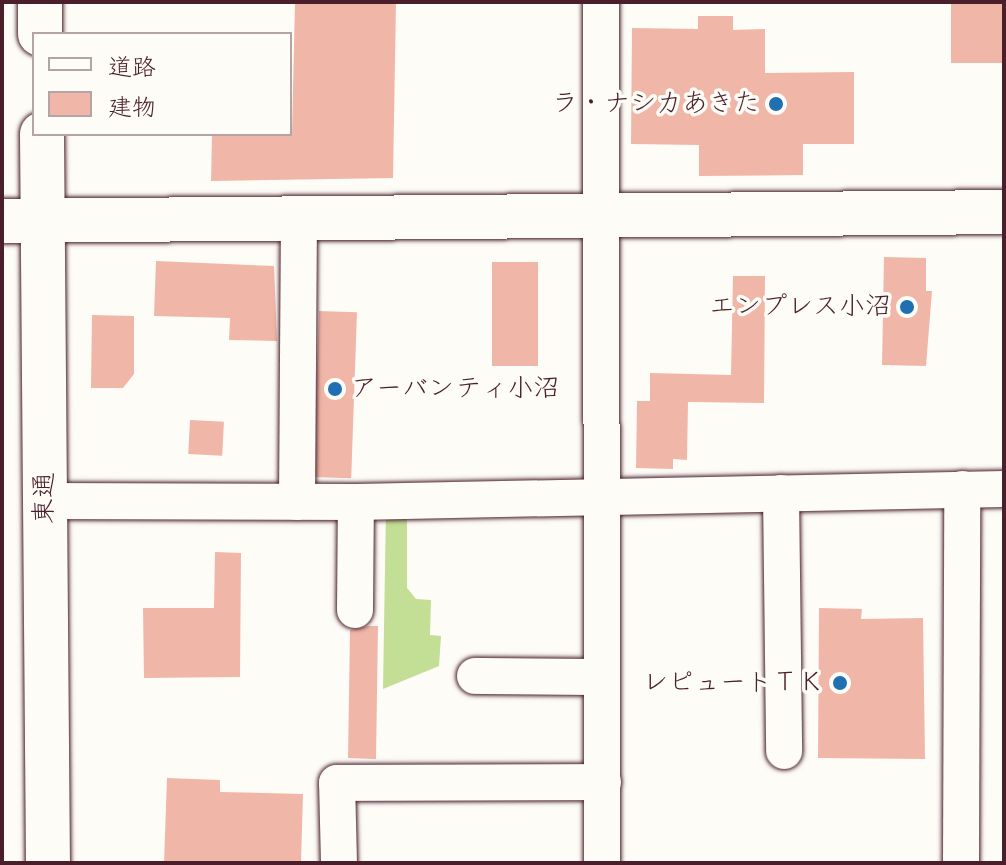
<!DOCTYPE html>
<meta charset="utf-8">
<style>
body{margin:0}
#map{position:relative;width:1006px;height:865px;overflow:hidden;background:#fdfcf7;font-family:"Comic Neue","Klee One",sans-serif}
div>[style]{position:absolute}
.green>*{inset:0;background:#c3de95}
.building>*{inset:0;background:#f0b7a8;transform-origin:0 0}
.roads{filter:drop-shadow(0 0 2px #4a1f2b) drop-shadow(0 0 2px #4a1f2b)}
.street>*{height:36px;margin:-18px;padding:0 18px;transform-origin:18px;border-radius:18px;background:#fdfcf7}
.secondary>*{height:44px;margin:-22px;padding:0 22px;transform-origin:22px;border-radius:22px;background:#fdfcf7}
.dots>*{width:22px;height:22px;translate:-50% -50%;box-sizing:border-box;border:4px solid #fdfcf7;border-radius:50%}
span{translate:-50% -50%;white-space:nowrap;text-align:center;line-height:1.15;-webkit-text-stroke:7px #fdfcf7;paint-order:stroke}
.poi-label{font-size:26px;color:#4a1f2b}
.right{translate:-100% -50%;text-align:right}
.left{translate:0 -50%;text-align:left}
.street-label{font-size:26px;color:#4a1f2b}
.frame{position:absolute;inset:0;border:4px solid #4a1f2b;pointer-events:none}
.legend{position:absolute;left:32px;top:32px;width:260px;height:104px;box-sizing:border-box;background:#fdfcf7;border:2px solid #b5a4a5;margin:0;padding:10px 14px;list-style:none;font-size:24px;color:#4a1f2b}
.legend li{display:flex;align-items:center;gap:16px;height:40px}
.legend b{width:40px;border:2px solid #b5a4a5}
</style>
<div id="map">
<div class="green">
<div style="clip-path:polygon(386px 508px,407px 509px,407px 588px,416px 599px,431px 600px,430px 635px,441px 636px,439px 666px,383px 689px)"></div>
</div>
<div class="building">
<div style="clip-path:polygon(295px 2px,396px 2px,393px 178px,211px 181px,212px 134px,292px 134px)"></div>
<div style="left:951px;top:2px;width:53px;height:61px"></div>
<div style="clip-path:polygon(698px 16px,733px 16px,733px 30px,765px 29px,765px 73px,854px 72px,854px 144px,803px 144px,803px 175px,699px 176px,699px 145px,631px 144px,632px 28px,698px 29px)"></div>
<div style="clip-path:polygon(884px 257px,926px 258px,926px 291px,932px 291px,926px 366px,882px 365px)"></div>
<div style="clip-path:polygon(156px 261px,274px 266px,277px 341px,229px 340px,230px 318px,154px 316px)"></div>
<div style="left:492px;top:262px;width:46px;height:104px"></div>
<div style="clip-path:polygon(733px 276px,765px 276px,764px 403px,688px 402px,687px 460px,673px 459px,673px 469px,636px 468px,637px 401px,650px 401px,650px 373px,731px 375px)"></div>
<div style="left:319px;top:311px;width:38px;height:166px;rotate:2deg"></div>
<div style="clip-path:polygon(92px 315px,134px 316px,134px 374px,123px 388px,91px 388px)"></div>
<div style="left:190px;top:420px;width:34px;height:34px;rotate:3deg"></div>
<div style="clip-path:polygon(215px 552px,241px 553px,240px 677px,144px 678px,143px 608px,214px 608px)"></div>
<div style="clip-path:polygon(819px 608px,862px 609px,861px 619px,923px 618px,925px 759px,818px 758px)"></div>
<div style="clip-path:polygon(368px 626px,378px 626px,376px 759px,348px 758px,350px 630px)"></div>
<div style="clip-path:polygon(167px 778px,220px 780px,220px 792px,303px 794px,301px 863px,164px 863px)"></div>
</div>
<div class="roads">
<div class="street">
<div style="left:601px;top:2px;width:861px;rotate:89.93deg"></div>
<div style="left:781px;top:493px;width:258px;rotate:89.3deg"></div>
<div style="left:45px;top:501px;width:311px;rotate:0.2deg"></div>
<div style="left:356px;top:502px;width:648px;rotate:-1.15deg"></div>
<div style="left:297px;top:502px;width:283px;rotate:-89.6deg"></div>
<div style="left:355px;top:610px;width:108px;rotate:-89.5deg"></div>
<div style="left:475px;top:676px;width:127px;rotate:0.5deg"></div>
<div style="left:339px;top:863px;width:80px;rotate:-91.4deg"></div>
<div style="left:337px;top:783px;width:266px;rotate:-0.2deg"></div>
<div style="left:961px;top:863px;width:374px;rotate:-89.8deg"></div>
</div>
<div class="secondary">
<div style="left:40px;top:2px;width:32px;rotate:90deg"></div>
<div style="left:42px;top:134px;width:729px;rotate:89.53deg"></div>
<div style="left:2px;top:221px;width:1002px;rotate:-0.51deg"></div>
</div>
</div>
<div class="dots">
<div style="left:776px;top:104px;background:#1f6fb2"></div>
<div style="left:907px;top:307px;background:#1f6fb2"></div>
<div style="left:335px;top:389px;background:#1f6fb2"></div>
<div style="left:840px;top:683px;background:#1f6fb2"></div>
</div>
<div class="poi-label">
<span class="right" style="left:760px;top:104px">ラ・ナシカあきた</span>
<span class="right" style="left:891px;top:307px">エンプレス小沼</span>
<span class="left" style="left:351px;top:389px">アーバンティ小沼</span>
<span class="right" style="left:824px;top:683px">レピュートＴＫ</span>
</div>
<div class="street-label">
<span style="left:45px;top:498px;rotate:-90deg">東通</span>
</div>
<div class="frame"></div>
<ul class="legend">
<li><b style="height:10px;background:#fdfcf7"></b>道路</li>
<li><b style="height:22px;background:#f0b7a8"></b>建物</li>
</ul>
</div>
